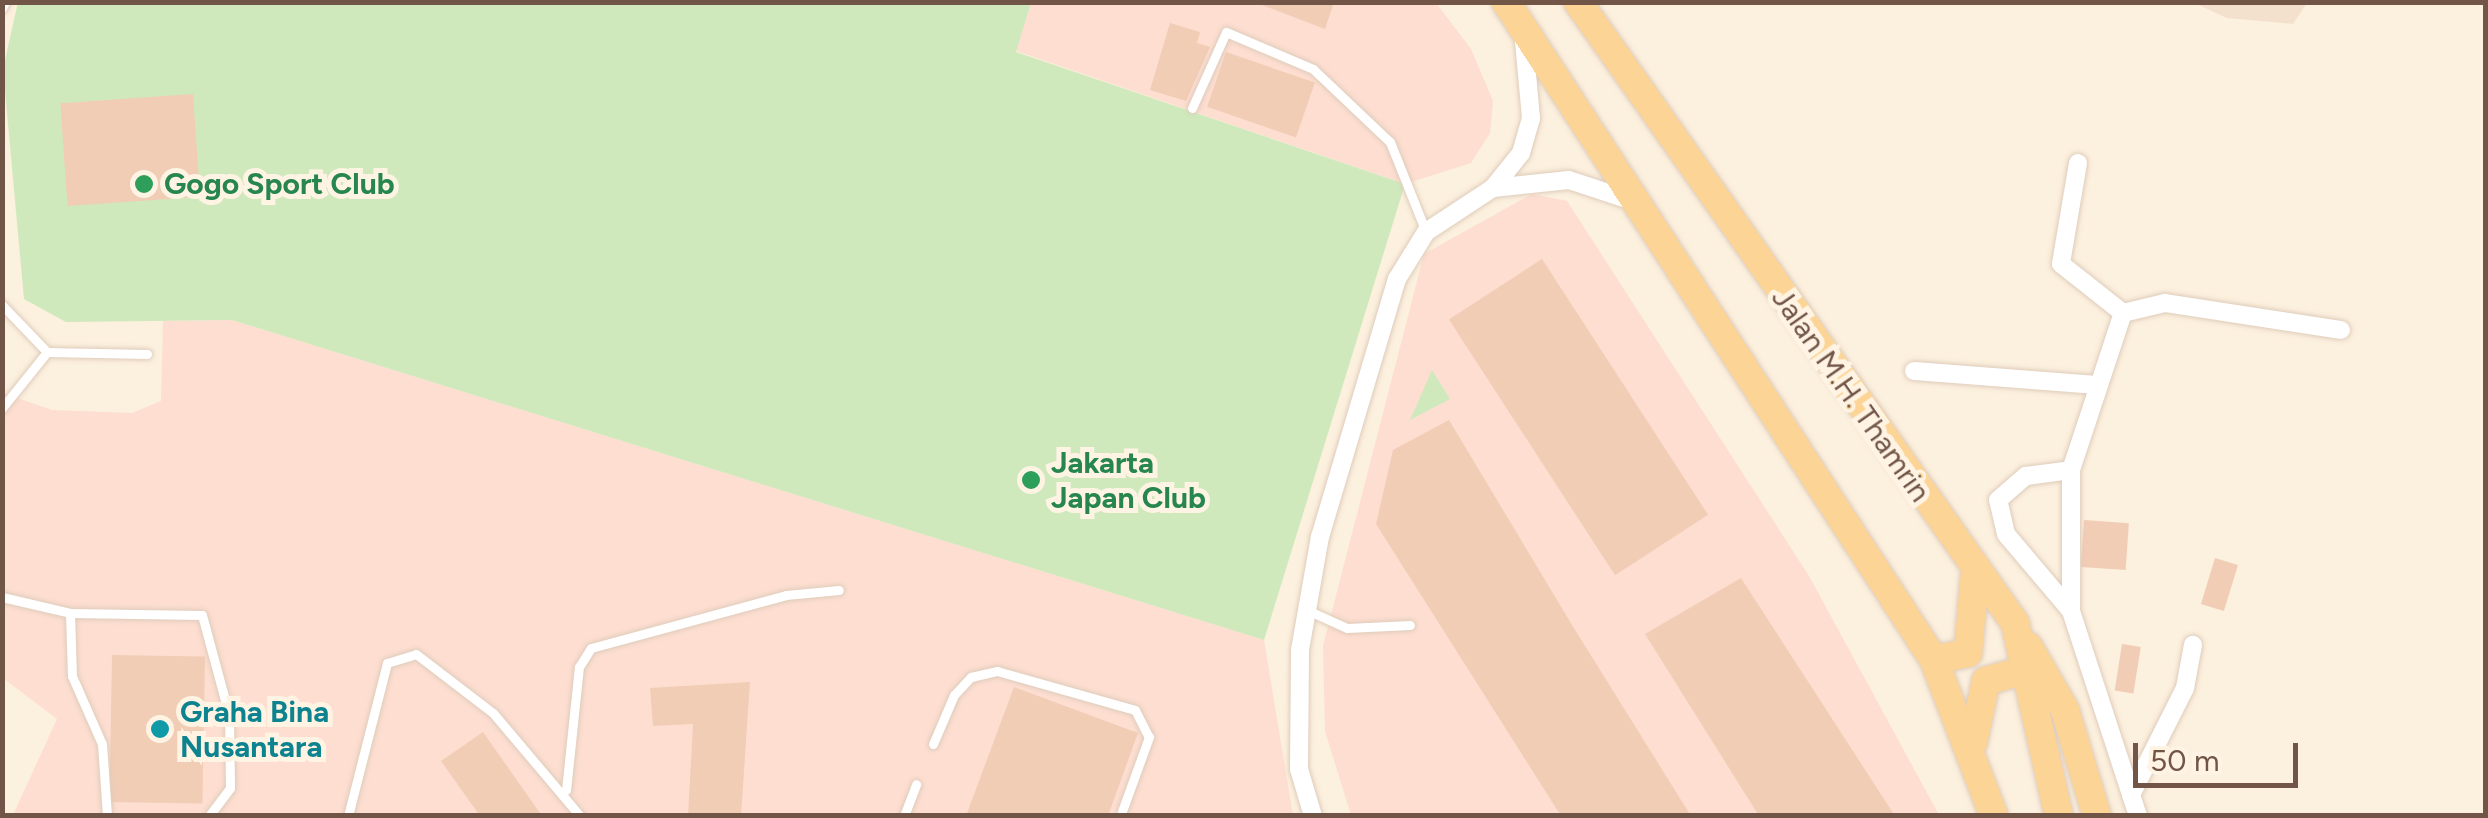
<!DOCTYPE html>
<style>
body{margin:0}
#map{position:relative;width:2488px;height:818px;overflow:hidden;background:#fcf0de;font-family:Figtree,sans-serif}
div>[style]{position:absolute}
.residential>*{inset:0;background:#f3e1cd}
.commercial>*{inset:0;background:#fdded1}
.green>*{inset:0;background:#cfe9bd}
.building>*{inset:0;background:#f1cdb6;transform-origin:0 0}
.roads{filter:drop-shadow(0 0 2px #dfccbb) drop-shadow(0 0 2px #dfccbb)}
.lane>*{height:9px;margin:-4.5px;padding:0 4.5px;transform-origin:4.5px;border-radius:4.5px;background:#fff}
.street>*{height:18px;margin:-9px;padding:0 9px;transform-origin:9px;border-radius:9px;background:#fff}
.primary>*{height:28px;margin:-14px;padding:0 14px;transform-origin:14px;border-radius:14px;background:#fcd495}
.dots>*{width:28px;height:28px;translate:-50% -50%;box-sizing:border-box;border:5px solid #fff4e4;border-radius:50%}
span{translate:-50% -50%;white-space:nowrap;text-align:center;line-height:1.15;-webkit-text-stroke:10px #fff4e4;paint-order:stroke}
.leisure-label{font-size:30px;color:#27864d;font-weight:700}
.left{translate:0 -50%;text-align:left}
.street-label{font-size:30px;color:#715547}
.culture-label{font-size:30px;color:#0d838f;font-weight:700}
.frame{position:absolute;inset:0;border:5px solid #715547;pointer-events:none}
.scale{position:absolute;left:2133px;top:743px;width:165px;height:45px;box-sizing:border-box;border:5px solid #715547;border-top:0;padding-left:12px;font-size:30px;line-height:35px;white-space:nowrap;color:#715547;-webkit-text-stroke:8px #fff4e4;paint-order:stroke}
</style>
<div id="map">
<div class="residential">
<div style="clip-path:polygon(2194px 3px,2307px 3px,2293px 24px,2227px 18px)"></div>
</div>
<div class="commercial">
<div style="clip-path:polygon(1031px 3px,1436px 3px,1471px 49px,1493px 101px,1490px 133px,1471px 163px,1405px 184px,1016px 51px)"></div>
<div style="clip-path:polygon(1532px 194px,1567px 201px,1809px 576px,1939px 815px,1351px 815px,1325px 731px,1323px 646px,1424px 254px)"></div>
<div style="clip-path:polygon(232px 320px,1264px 640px,1293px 815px,13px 815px,57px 719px,3px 678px,3px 393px,52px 410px,132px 413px,161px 401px,163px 321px)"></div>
</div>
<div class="green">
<div style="clip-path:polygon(18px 2px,1031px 3px,1016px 52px,1405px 184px,1264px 640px,232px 320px,66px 322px,24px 299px,3px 69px)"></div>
<div style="clip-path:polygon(1432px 370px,1450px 399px,1410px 420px)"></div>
</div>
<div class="building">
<div style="clip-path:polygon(1254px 2px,1334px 2px,1325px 29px)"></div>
<div style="clip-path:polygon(1170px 23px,1200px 32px,1197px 43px,1210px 47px,1186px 101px,1150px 90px)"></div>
<div style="left:1226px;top:52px;width:94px;height:58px;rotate:19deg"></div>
<div style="left:193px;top:94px;width:103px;height:133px;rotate:86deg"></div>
<div style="left:1542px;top:259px;width:305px;height:111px;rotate:57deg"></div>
<div style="clip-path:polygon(1449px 420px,1572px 625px,1691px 816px,1561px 816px,1376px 524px,1393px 450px)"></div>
<div style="left:2084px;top:520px;width:45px;height:47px;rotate:4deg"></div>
<div style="left:2215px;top:558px;width:24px;height:48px;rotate:17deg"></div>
<div style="clip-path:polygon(1741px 578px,1895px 816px,1759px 816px,1645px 634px)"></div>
<div style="left:2122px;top:644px;width:19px;height:47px;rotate:9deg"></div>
<div style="left:112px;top:655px;width:93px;height:147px;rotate:1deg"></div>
<div style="clip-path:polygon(750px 682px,741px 816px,688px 816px,693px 724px,653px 726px,650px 688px)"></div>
<div style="clip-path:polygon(1014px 687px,1138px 733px,1108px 816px,966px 816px)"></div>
<div style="clip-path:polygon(483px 732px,542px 816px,480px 816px,441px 761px)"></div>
</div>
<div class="roads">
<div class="lane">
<div style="left:2px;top:8px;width:7px;rotate:-63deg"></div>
<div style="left:1192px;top:108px;width:83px;rotate:-65.9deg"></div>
<div style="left:1226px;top:32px;width:95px;rotate:23deg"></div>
<div style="left:1313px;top:69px;width:106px;rotate:43.5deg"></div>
<div style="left:1390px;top:142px;width:97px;rotate:68.2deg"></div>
<div style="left:2px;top:305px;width:65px;rotate:46.2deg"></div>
<div style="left:47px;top:352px;width:100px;rotate:1.1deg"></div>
<div style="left:2px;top:408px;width:72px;rotate:-51.2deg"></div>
<div style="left:2px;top:597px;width:70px;rotate:13.2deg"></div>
<div style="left:70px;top:613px;width:132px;rotate:0.9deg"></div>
<div style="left:202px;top:615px;width:104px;rotate:74.9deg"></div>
<div style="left:229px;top:715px;width:73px;rotate:89.2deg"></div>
<div style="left:230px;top:788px;width:35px;rotate:127deg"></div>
<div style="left:1307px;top:610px;width:44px;rotate:24.2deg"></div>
<div style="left:1347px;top:628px;width:63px;rotate:-2.7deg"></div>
<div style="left:70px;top:613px;width:63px;rotate:88.2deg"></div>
<div style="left:72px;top:676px;width:74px;rotate:66.2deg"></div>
<div style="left:102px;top:744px;width:72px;rotate:86deg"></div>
<div style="left:933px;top:744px;width:53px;rotate:-66.8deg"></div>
<div style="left:954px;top:695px;width:25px;rotate:-47deg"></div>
<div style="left:971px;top:677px;width:27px;rotate:-13deg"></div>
<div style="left:997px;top:671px;width:143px;rotate:15.8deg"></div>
<div style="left:1135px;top:710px;width:30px;rotate:63deg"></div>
<div style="left:1149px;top:737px;width:79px;rotate:110deg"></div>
<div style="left:566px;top:790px;width:124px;rotate:-84deg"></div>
<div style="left:579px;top:667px;width:22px;rotate:-58deg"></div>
<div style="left:591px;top:648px;width:202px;rotate:-15.2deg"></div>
<div style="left:786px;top:595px;width:53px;rotate:-5.4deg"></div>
<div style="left:348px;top:816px;width:158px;rotate:-75.7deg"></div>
<div style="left:387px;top:663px;width:30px;rotate:-17deg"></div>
<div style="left:416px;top:654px;width:97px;rotate:37.5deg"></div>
<div style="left:493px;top:713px;width:135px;rotate:49.8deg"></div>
<div style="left:904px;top:816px;width:34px;rotate:-69deg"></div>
</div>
<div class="street">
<div style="left:2078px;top:163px;width:102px;rotate:99.6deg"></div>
<div style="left:2061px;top:264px;width:79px;rotate:38.3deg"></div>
<div style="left:1493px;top:188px;width:45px;rotate:-51.3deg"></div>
<div style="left:1521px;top:153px;width:36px;rotate:-74deg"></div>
<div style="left:1531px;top:118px;width:77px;rotate:-95.2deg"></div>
<div style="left:1914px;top:371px;width:184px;rotate:4.4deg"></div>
<div style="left:2071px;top:470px;width:141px;rotate:90deg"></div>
<div style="left:2131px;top:795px;width:120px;rotate:-63.2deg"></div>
<div style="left:2185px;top:688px;width:44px;rotate:-79.5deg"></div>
<div style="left:1313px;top:816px;width:49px;rotate:-106.6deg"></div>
<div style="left:1299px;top:769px;width:119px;rotate:-89.5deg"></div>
<div style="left:1300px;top:650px;width:115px;rotate:-80deg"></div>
<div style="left:1320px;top:537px;width:269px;rotate:-73.4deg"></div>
<div style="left:1397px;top:279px;width:55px;rotate:-58.3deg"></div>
<div style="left:1426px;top:232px;width:80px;rotate:-33.3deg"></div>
<div style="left:1493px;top:188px;width:76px;rotate:-6deg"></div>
<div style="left:1569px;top:180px;width:71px;rotate:18.2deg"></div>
<div style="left:2138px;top:816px;width:216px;rotate:-108.1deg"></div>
<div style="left:2071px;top:611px;width:101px;rotate:-130.2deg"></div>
<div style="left:2006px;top:534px;width:35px;rotate:-103deg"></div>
<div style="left:1998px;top:500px;width:37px;rotate:-41deg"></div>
<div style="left:2026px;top:476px;width:45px;rotate:-7.6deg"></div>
<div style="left:2071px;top:470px;width:165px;rotate:-71.7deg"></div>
<div style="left:2123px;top:313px;width:43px;rotate:-13.4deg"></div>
<div style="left:2165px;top:303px;width:178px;rotate:8.7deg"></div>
</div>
<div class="primary">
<div style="left:1506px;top:2px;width:785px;rotate:56.96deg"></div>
<div style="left:1934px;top:660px;width:167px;rotate:69deg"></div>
<div style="left:1578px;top:2px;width:759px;rotate:54.87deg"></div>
<div style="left:2015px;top:623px;width:198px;rotate:77.2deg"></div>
<div style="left:2028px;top:646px;width:74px;rotate:60deg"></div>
<div style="left:2065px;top:710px;width:111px;rotate:73.2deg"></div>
<div style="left:1934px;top:660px;width:35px;rotate:-12deg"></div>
<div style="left:1968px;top:653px;width:81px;rotate:-85.1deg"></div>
<div style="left:1973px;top:743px;width:63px;rotate:-78.2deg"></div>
<div style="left:1986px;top:681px;width:41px;rotate:-15.8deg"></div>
</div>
</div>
<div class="dots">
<div style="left:144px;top:184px;background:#2e9e5b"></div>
<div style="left:1031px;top:480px;background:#2e9e5b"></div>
<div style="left:160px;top:729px;background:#0f9aa8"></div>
</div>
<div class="leisure-label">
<span class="left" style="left:164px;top:184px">Gogo Sport Club</span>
<span class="left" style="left:1051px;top:480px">Jakarta<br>Japan Club</span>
</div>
<div class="street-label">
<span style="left:1851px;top:395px;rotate:55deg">Jalan M.H. Thamrin</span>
</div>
<div class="culture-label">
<span class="left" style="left:180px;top:729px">Graha Bina<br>Nusantara</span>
</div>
<div class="frame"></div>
<div class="scale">50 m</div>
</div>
